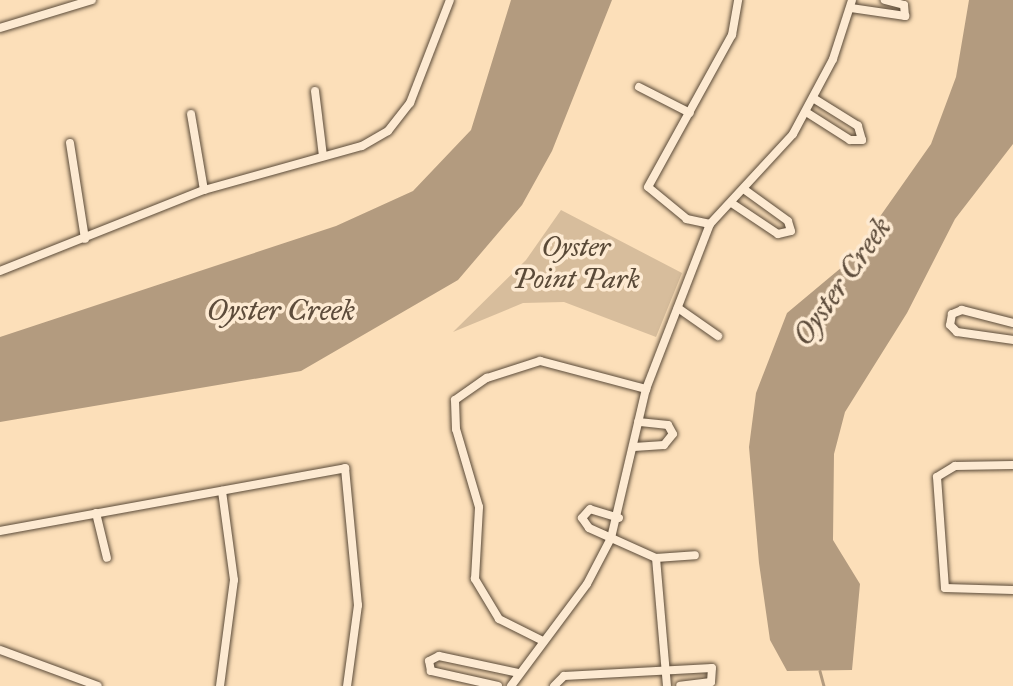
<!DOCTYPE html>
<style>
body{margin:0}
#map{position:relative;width:1013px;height:686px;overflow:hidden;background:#fcdfb9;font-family:"IM FELL Great Primer",serif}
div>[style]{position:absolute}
.green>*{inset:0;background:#d7bd9c}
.water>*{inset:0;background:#b39b7f}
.stream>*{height:2.5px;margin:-1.25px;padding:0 1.25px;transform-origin:1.25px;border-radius:1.25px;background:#b39b7f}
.roads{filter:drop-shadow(0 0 2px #5a4a38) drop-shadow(0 0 2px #5a4a38)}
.street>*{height:8px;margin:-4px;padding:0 4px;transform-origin:4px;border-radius:4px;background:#fdead2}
span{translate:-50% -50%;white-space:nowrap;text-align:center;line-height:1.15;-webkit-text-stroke:7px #fdead2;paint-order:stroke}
.park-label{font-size:28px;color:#5a4a38;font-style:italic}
.water-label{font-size:30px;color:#5d4c3b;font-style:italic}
</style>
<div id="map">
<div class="green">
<div style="clip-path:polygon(561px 210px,682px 273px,656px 337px,564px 302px,523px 303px,453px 332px,526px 260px)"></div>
</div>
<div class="water">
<div style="clip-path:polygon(511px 0,612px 0,552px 151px,522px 205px,458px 280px,301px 371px,0 422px,0 337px,336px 226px,413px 191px,471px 130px)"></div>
<div style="clip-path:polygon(969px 0,1013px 0,1013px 144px,955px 219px,907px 313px,845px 412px,834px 454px,833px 540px,860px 584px,852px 670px,787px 671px,770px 640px,759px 563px,749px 447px,756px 393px,787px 313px,848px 262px,931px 144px,956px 77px)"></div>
</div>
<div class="stream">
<div style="left:820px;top:671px;width:16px;rotate:75deg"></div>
</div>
<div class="roads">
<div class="street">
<div style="left:851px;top:8px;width:55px;rotate:8.4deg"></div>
<div style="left:905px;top:16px;width:11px;rotate:-95deg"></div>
<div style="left:904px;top:5px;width:20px;rotate:-165deg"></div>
<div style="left:0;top:28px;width:96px;rotate:-16.9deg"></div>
<div style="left:639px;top:87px;width:57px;rotate:27deg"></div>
<div style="left:315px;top:91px;width:65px;rotate:83deg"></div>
<div style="left:806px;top:112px;width:52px;rotate:32.5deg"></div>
<div style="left:850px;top:140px;width:12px"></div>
<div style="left:862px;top:140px;width:15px;rotate:-106deg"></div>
<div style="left:858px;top:126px;width:53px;rotate:-148.1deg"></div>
<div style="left:191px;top:114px;width:77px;rotate:80.3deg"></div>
<div style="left:70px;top:143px;width:97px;rotate:81.1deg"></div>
<div style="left:733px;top:204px;width:54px;rotate:33.7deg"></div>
<div style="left:778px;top:234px;width:13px;rotate:-13deg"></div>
<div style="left:791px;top:231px;width:10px;rotate:-107deg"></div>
<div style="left:788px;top:221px;width:53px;rotate:-144.2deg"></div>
<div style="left:710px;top:224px;width:24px;rotate:-168deg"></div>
<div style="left:687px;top:219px;width:50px;rotate:-140.6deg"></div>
<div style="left:648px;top:187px;width:174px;rotate:-61.1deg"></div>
<div style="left:732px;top:35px;width:36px;rotate:-80deg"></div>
<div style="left:0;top:271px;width:219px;rotate:-21.7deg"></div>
<div style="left:204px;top:190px;width:164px;rotate:-15.6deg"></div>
<div style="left:362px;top:146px;width:30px;rotate:-30deg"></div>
<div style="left:388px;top:131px;width:36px;rotate:-52deg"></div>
<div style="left:410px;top:103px;width:110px;rotate:-68.8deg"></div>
<div style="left:678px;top:308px;width:49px;rotate:35deg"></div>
<div style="left:1013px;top:323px;width:53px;rotate:-165.7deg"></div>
<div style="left:962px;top:310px;width:11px;rotate:158deg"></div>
<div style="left:952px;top:314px;width:11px;rotate:100deg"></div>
<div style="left:950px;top:325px;width:10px;rotate:45deg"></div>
<div style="left:957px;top:332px;width:57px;rotate:8.1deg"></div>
<div style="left:634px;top:447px;width:30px;rotate:-4deg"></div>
<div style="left:664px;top:445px;width:14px;rotate:-51deg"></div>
<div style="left:673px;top:434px;width:10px;rotate:-119deg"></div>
<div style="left:668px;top:425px;width:30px;rotate:-174deg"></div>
<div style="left:1013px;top:465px;width:58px;rotate:179deg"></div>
<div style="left:955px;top:466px;width:21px;rotate:149deg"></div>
<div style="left:937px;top:477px;width:111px;rotate:85.9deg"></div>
<div style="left:945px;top:588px;width:68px;rotate:1.7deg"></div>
<div style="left:96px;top:513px;width:46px;rotate:76.3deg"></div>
<div style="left:619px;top:518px;width:30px;rotate:-163deg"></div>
<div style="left:590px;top:509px;width:12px;rotate:132deg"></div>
<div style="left:582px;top:518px;width:12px;rotate:55deg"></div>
<div style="left:589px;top:528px;width:73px;rotate:24.1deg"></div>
<div style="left:656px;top:558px;width:39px;rotate:-4deg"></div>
<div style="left:0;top:531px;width:351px;rotate:-10.3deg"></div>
<div style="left:345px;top:468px;width:138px;rotate:84.6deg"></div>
<div style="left:358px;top:605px;width:82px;rotate:97.7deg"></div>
<div style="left:656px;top:558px;width:128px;rotate:85.1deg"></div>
<div style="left:541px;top:640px;width:47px;rotate:-153.4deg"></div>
<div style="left:499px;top:619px;width:47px;rotate:-121deg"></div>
<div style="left:475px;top:579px;width:72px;rotate:-86.8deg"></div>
<div style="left:479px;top:507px;width:81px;rotate:-106.4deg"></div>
<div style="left:456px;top:429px;width:29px;rotate:-92deg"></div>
<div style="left:455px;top:400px;width:39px;rotate:-35deg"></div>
<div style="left:487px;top:378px;width:56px;rotate:-17.8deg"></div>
<div style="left:540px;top:361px;width:110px;rotate:14.8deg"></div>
<div style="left:0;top:650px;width:104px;rotate:20.2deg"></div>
<div style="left:220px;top:686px;width:107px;rotate:-82.5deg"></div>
<div style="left:234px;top:580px;width:90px;rotate:-97.7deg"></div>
<div style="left:498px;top:686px;width:69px;rotate:-167.4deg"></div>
<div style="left:431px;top:671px;width:10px;rotate:-101deg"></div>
<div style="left:429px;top:661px;width:11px;rotate:-27deg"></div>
<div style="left:439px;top:656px;width:82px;rotate:12deg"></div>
<div style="left:511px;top:686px;width:127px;rotate:-53.3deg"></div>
<div style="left:587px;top:584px;width:52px;rotate:-62.4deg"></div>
<div style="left:611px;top:538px;width:153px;rotate:-76.8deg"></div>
<div style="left:646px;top:389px;width:177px;rotate:-68.8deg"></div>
<div style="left:710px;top:224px;width:122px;rotate:-47.3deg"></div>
<div style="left:793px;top:134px;width:85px;rotate:-61.9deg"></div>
<div style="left:833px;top:59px;width:62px;rotate:-72.1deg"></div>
<div style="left:554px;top:686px;width:14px;rotate:-45deg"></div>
<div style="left:564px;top:676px;width:148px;rotate:-3.1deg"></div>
<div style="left:712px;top:668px;width:14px;rotate:94deg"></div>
<div style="left:711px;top:682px;width:31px;rotate:173deg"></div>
</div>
</div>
<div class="park-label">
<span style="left:576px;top:263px">Oyster<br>Point Park</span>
</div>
<div class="water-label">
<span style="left:842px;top:281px;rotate:-55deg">Oyster Creek</span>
<span style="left:281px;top:310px">Oyster Creek</span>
</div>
</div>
